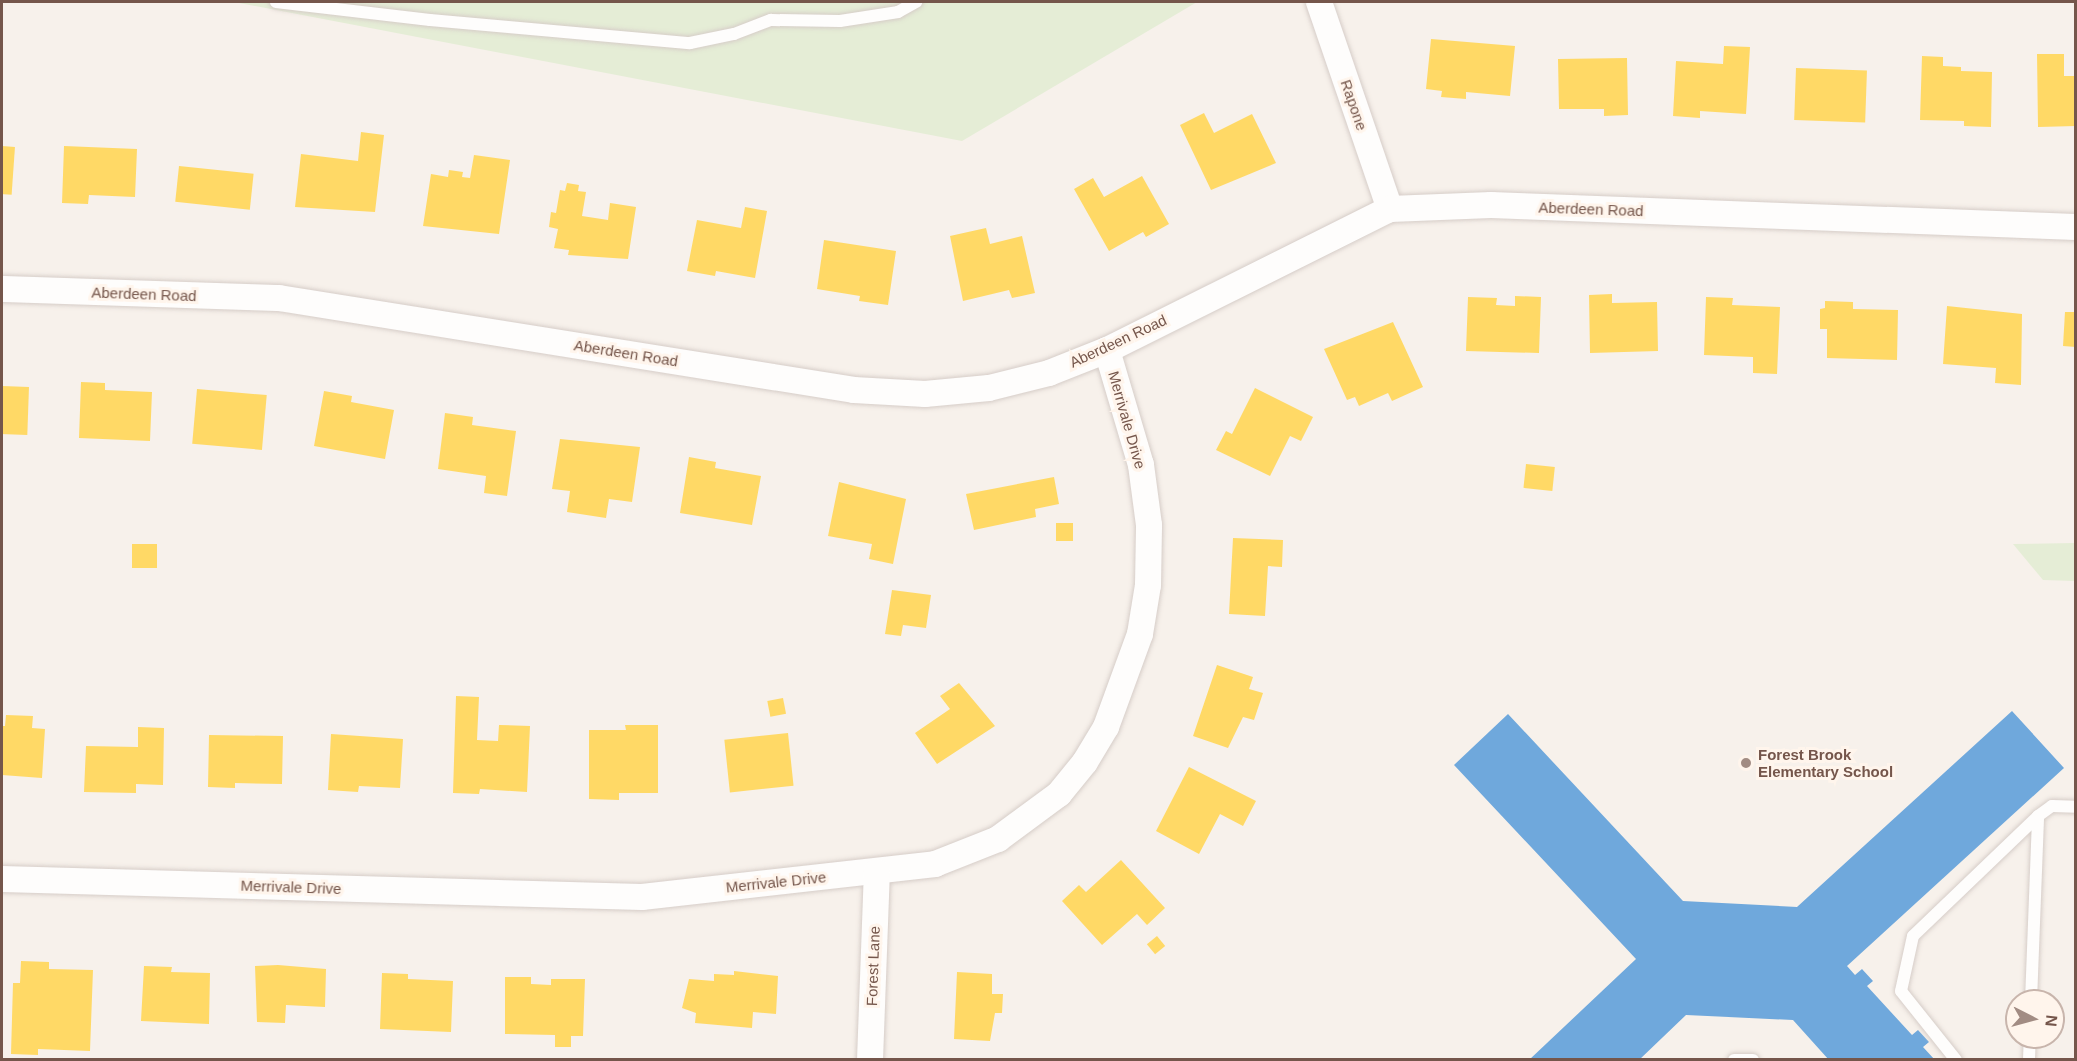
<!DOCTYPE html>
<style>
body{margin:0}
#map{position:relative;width:2077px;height:1061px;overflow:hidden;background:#f7f1eb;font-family:Arial,sans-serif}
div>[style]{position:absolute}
.green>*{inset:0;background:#e5edd6}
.homes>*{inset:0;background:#ffd966;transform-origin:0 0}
.schools>*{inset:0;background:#6fa8dc}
.roads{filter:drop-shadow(0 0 2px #d6cdc8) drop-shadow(0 0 2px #d6cdc8)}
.service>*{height:12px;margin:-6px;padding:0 6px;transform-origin:6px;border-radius:6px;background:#fefdfc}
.minor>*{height:26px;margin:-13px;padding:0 13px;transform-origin:13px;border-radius:13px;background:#fefdfc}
.dots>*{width:16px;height:16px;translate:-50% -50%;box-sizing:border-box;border:3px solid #fff5ec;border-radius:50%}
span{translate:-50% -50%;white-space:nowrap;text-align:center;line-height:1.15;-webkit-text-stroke:6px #fff5ec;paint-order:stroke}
.street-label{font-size:15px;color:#75564b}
.poi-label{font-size:15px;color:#75564b;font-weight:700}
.left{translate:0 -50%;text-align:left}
.frame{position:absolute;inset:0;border:3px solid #75564b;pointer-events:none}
.north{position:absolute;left:2005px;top:989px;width:60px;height:60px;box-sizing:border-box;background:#fff5ec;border:2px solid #c8b5ac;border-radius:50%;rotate:96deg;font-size:16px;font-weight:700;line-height:24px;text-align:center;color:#75564b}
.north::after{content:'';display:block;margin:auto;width:21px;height:27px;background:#a28c83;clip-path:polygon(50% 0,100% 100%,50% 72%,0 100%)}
</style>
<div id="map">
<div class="green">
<div style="clip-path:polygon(234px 2px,1197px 2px,962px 141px)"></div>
<div style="clip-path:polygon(2075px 543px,2075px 581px,2043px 580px,2013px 544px)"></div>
</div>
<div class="homes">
<div style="clip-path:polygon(1431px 39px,1515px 46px,1510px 96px,1466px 92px,1466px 99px,1441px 97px,1442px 91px,1426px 89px)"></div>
<div style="clip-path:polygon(1724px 46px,1750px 47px,1746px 114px,1700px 111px,1700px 118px,1673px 116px,1676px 61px,1723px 64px)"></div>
<div style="clip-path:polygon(2037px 54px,2064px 54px,2064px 76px,2076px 76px,2076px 126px,2038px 127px)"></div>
<div style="clip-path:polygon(1922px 56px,1943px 57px,1943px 66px,1961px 67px,1961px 71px,1992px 72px,1991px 127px,1964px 126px,1964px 121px,1920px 120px)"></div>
<div style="clip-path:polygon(1627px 58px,1628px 115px,1604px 116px,1604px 109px,1559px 109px,1558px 59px)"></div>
<div style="left:1796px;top:68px;width:71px;height:52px;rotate:2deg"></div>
<div style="clip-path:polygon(1204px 113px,1214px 133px,1252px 114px,1276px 163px,1211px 190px,1180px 125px)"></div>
<div style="clip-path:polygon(361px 132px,384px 135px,375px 212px,295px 207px,301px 154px,358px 161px)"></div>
<div style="left:2px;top:146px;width:13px;height:48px;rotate:4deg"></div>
<div style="clip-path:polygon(64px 146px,137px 149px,135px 197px,89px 195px,88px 204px,62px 203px)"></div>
<div style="clip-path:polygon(474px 155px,510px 160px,499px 234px,423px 226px,431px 174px,448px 177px,449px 170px,463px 172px,462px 177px,470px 178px)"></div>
<div style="left:179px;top:166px;width:75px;height:36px;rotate:6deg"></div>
<div style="clip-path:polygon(1142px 176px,1169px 224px,1146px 237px,1143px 232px,1109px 251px,1074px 189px,1093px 178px,1104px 197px)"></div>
<div style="clip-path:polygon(567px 183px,579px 185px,578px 191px,586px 192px,582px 216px,608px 220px,610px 203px,636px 207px,628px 259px,568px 255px,569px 250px,554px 248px,558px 229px,549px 227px,551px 212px,556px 213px,560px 190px,565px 191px)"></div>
<div style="clip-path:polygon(745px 207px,767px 211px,755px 278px,716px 271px,715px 276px,687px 271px,697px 220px,741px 228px)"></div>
<div style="clip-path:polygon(986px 228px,990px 244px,1022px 236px,1035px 293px,1012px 298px,1009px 290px,963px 301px,950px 236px)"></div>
<div style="clip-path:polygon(824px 240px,896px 251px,888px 305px,859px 301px,860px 296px,817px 289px)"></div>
<div style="clip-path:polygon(1612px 294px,1612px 303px,1657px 302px,1658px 351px,1590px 353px,1589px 295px)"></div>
<div style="clip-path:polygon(1515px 296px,1541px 297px,1539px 353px,1466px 351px,1468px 297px,1497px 298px,1496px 305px,1515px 306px)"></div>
<div style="clip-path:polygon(1706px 297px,1733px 298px,1732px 305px,1780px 307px,1777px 374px,1753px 373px,1753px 357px,1704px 355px)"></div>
<div style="clip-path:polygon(1825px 301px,1853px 302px,1853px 309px,1898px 310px,1897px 360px,1827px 358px,1827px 329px,1820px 329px,1820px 309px,1825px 308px)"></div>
<div style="clip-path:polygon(1947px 306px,2022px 314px,2021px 385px,1995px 383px,1996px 368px,1943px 364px)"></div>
<div style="clip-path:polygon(2065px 312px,2076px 312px,2076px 347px,2063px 346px)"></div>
<div style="clip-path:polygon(1393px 322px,1423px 387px,1392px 401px,1388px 393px,1359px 406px,1355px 397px,1347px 400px,1324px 349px)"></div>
<div style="clip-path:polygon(81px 382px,105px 383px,105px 390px,152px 392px,150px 441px,79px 438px)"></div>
<div style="left:2px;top:386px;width:27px;height:48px;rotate:2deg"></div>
<div style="clip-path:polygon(1255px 388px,1313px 417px,1301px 441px,1290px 436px,1270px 476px,1216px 450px,1226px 431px,1232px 434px)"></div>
<div style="left:197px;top:389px;width:70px;height:55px;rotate:5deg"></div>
<div style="clip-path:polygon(324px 391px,352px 396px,351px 402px,394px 410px,385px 459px,314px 446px)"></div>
<div style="clip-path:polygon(445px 413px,473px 417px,472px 425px,516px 431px,507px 496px,484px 493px,486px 476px,438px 469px)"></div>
<div style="clip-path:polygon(560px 439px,640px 447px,632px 502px,609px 499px,606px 518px,567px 512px,570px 491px,552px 489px)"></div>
<div style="clip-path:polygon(689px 457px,716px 462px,715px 468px,761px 476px,752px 525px,680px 513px)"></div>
<div style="left:1526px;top:464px;width:29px;height:24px;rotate:6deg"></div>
<div style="clip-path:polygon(1054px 477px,1059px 504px,1035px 509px,1036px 517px,974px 530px,966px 494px)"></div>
<div style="clip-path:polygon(839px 482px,906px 499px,893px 564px,869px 559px,872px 544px,828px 536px)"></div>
<div style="left:1056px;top:523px;width:17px;height:18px"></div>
<div style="clip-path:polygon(1233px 538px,1283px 540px,1282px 567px,1268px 566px,1265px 616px,1229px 614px)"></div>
<div style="left:132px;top:544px;width:25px;height:24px"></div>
<div style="clip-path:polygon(892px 590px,931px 595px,926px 628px,903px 625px,901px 636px,885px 634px)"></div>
<div style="clip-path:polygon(1217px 665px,1253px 677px,1249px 689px,1263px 693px,1254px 720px,1243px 717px,1228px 748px,1193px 736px)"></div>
<div style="clip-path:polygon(959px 683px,995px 726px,937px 764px,915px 733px,950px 709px,940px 696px)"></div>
<div style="clip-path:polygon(456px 696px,479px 697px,477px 740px,498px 741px,499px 725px,530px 726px,527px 792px,480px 789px,479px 794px,453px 793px)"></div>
<div style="left:783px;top:698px;width:16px;height:16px;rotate:79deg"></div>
<div style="clip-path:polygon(6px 715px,33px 716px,32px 728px,45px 729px,42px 778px,2px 775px,2px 726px,5px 726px)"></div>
<div style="clip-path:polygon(625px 725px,658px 725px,658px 793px,619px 793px,619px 800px,589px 799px,589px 730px,626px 730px)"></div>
<div style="clip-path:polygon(138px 727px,164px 728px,163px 785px,136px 784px,136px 793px,84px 792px,86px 746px,138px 747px)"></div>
<div style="left:788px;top:733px;width:53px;height:64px;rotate:84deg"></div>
<div style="clip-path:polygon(331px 734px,403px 739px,400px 788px,359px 786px,358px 792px,328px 790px)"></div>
<div style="clip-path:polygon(209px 735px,283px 736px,282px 784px,235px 783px,235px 788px,208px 787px)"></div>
<div style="clip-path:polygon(1189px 767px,1256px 801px,1243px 826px,1220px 814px,1199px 854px,1156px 831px)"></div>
<div style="clip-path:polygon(1121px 860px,1165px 908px,1147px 925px,1137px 914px,1102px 945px,1062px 901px,1079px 885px,1086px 892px)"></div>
<div style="left:1157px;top:936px;width:13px;height:13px;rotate:51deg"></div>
<div style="clip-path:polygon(21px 961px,49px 962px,49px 969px,93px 970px,90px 1051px,38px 1049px,38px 1055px,11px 1054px,13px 983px,20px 983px)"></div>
<div style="clip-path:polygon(278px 965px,326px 969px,325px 1007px,286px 1005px,285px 1023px,257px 1022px,255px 966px)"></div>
<div style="clip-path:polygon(144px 966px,172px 967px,171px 972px,210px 973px,209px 1024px,141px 1021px)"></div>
<div style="clip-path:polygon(734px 971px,778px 976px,776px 1014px,753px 1012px,752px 1028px,695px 1023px,696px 1013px,682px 1008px,689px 979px,714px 981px,714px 974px,734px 975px)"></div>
<div style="clip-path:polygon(957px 972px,992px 974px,992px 994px,1003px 994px,1002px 1013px,995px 1013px,990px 1041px,954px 1039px)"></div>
<div style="clip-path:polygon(382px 973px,408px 974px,408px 979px,453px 981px,451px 1032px,380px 1029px)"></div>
<div style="clip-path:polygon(505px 977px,531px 977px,531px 984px,551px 985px,551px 979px,585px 979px,583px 1036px,571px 1036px,571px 1047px,555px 1047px,555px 1035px,505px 1034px)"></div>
</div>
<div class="schools">
<div style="clip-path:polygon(2012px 711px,2064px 768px,1847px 966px,1855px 975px,1862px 969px,1873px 981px,1867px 986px,1912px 1035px,1918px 1030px,1929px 1042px,1923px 1047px,1935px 1060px,1829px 1060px,1793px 1020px,1686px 1015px,1639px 1060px,1529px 1060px,1636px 959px,1454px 765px,1508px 714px,1683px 901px,1797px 907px)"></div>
</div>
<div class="roads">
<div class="service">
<div style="left:276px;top:2px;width:155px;rotate:6.7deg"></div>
<div style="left:430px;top:20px;width:261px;rotate:5.1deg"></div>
<div style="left:690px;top:43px;width:45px;rotate:-11.6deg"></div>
<div style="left:734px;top:34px;width:40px;rotate:-21deg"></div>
<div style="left:771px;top:20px;width:69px;rotate:0.8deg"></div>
<div style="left:840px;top:21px;width:59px;rotate:-8.8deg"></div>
<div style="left:898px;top:12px;width:21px;rotate:-29deg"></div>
<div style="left:2031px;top:1001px;width:185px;rotate:-87.8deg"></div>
<div style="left:1734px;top:1060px;width:19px"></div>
<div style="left:1956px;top:1060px;width:88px;rotate:-128.6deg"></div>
<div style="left:1901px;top:991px;width:56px;rotate:-77.7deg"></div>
<div style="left:1913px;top:936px;width:173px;rotate:-43.8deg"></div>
<div style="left:2038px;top:816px;width:17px;rotate:-36deg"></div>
<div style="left:2052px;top:806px;width:24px;rotate:2deg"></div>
<div style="left:2029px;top:1060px;width:23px;rotate:-88deg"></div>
</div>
<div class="minor">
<div style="left:1319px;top:2px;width:219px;rotate:71.1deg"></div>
<div style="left:2px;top:289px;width:277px;rotate:1.9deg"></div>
<div style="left:279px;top:298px;width:582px;rotate:9.09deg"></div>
<div style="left:854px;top:390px;width:71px;rotate:3.2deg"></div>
<div style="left:925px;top:394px;width:64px;rotate:-5.4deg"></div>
<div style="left:989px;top:388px;width:62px;rotate:-14deg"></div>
<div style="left:1049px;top:373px;width:62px;rotate:-21.6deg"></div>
<div style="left:1107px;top:350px;width:316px;rotate:-26.5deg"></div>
<div style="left:1390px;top:209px;width:101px;rotate:-2.3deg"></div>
<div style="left:1491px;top:205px;width:585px;rotate:2.15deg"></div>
<div style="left:2px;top:879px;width:640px;rotate:1.61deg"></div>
<div style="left:642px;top:897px;width:295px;rotate:-6.4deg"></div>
<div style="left:935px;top:864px;width:68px;rotate:-21.6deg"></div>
<div style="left:998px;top:839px;width:76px;rotate:-36.4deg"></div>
<div style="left:1059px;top:794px;width:41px;rotate:-50.9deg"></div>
<div style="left:1085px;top:762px;width:41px;rotate:-59deg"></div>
<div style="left:1106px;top:727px;width:99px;rotate:-69.9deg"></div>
<div style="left:1140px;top:634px;width:50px;rotate:-80.7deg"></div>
<div style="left:1148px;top:585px;width:60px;rotate:-89deg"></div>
<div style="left:1149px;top:525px;width:61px;rotate:-97.6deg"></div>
<div style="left:1141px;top:465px;width:120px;rotate:-106.5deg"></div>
<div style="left:870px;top:1060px;width:188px;rotate:-87.9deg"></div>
</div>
</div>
<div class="dots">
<div style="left:1746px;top:763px;background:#a28c83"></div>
</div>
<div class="street-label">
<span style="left:1354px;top:105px;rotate:71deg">Rapone</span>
<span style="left:1591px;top:209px;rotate:2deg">Aberdeen Road</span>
<span style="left:144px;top:294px;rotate:2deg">Aberdeen Road</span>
<span style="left:1118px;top:341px;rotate:-25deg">Aberdeen Road</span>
<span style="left:626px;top:353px;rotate:9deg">Aberdeen Road</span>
<span style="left:1127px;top:420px;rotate:74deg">Merrivale Drive</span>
<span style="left:776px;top:882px;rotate:-6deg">Merrivale Drive</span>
<span style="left:291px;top:887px;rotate:2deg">Merrivale Drive</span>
<span style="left:873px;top:966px;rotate:-88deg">Forest Lane</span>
</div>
<div class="poi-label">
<span class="left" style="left:1758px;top:763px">Forest Brook<br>Elementary School</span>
</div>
<div class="frame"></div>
<div class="north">N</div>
</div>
